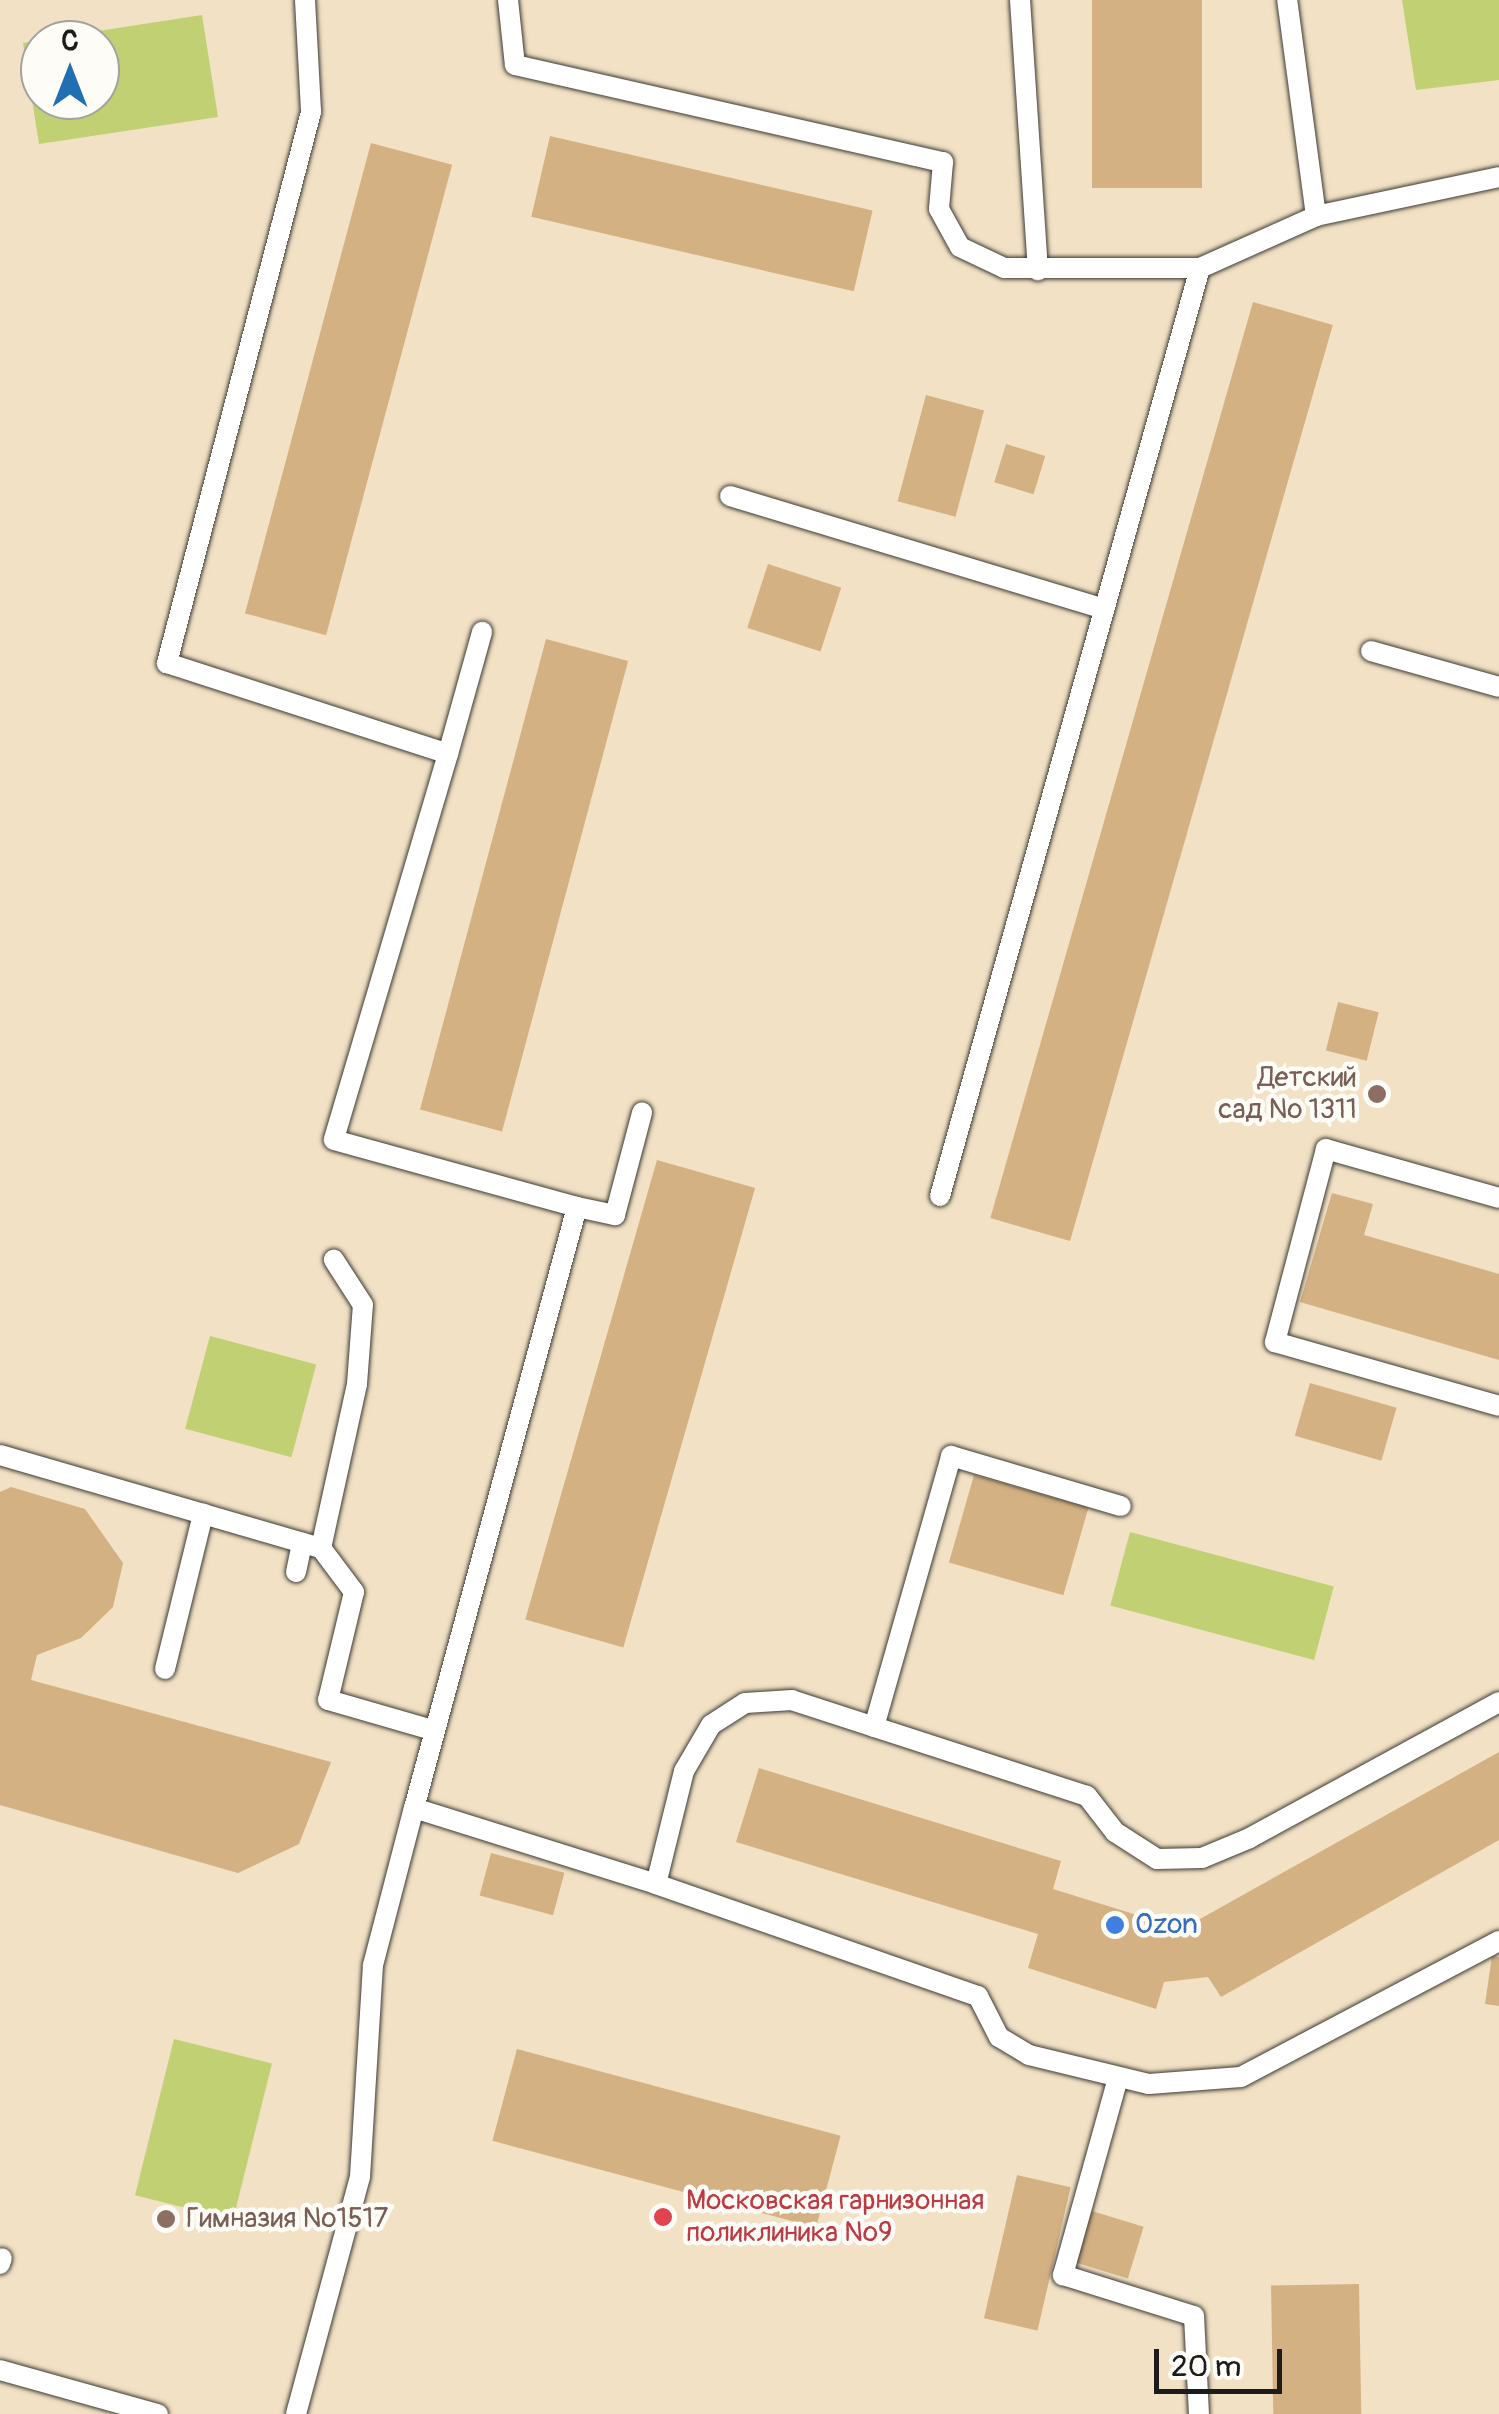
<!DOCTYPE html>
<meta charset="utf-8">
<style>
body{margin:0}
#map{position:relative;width:1499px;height:2414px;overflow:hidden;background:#f2e1c4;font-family:Pangolin,sans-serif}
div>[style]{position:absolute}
.green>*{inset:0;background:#c0d072;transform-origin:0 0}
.building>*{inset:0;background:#d4b183;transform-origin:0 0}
.roads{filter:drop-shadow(0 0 2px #3c3a35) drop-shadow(0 0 2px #3c3a35)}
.lane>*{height:20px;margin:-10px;padding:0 10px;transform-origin:10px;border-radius:10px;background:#fff}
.dots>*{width:28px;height:28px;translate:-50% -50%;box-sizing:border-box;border:5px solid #fdfcf7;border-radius:50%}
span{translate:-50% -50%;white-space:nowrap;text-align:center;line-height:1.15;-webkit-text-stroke:9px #fdfcf7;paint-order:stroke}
.education-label{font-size:28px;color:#785e54}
.right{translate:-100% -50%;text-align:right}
.left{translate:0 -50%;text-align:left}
.shop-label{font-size:28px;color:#366cbe}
.health-label{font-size:28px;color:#be3a42}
.north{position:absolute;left:20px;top:20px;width:100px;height:100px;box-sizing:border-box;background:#fdfcf7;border:2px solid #a3a29f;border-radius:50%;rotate:0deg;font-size:28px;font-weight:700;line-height:40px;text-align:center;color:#1c1c1c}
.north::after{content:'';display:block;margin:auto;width:35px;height:45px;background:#1f6fb2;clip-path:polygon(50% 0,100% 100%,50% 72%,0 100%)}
.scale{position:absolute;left:1154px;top:2349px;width:128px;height:45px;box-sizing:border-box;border:5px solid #1c1c1c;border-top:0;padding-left:12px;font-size:30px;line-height:35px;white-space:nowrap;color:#1c1c1c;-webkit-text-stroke:8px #fdfcf7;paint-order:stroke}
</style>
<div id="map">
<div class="green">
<div style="clip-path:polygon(1402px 0,1499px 0,1499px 80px,1416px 90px)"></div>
<div style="clip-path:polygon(202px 15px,218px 117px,39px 144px,23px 43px,40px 40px,40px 100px,100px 100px,100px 40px,40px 40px)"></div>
<div style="left:210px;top:1336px;width:110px;height:96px;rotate:15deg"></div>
<div style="left:1130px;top:1532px;width:211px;height:76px;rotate:15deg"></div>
<div style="left:174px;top:2039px;width:101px;height:161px;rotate:14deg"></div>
</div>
<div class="building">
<div style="left:1092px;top:0;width:110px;height:188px"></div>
<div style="left:550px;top:136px;width:331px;height:83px;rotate:13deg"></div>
<div style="left:371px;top:143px;width:84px;height:487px;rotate:15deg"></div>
<div style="left:1253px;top:302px;width:83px;height:953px;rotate:16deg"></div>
<div style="left:926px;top:395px;width:60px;height:110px;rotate:15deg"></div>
<div style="left:1006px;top:444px;width:41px;height:40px;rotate:17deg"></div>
<div style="left:768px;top:564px;width:77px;height:67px;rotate:18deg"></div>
<div style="left:546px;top:639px;width:85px;height:487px;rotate:15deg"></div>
<div style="left:1338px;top:1002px;width:42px;height:50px;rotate:14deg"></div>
<div style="left:657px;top:1160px;width:102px;height:478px;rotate:16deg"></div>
<div style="clip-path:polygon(1332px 1193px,1373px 1204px,1364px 1235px,1499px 1274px,1499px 1360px,1300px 1302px)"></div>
<div style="left:1310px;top:1383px;width:90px;height:55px;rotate:16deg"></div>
<div style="left:974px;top:1475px;width:119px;height:91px;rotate:16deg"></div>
<div style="clip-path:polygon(11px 1487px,85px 1509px,123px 1563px,113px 1607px,81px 1638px,37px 1655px,31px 1680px,331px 1762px,299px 1844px,238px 1873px,0 1805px,0 1492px)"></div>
<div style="clip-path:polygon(1499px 1752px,1499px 1840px,1221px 1997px,1208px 1977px,1164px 1982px,1156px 2009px,1028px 1968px,1038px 1934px,736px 1842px,759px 1768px,1061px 1861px,1053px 1889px,1182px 1929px)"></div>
<div style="left:491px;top:1853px;width:76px;height:44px;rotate:15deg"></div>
<div style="clip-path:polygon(1492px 1956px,1499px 1957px,1499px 2006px,1485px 2004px)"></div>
<div style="left:517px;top:2049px;width:335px;height:95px;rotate:15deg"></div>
<div style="left:1017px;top:2175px;width:55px;height:147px;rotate:13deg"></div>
<div style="left:1092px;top:2211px;width:54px;height:54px;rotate:17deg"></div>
<div style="left:1359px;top:2284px;width:130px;height:88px;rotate:89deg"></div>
</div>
<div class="roads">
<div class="lane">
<div style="left:305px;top:0;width:112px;rotate:86.9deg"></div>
<div style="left:311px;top:112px;width:570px;rotate:104.65deg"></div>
<div style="left:167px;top:663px;width:295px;rotate:17.9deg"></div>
<div style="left:448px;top:754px;width:402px;rotate:106.5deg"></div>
<div style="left:334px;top:1140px;width:252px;rotate:15.4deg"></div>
<div style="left:577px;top:1207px;width:623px;rotate:105.17deg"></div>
<div style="left:508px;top:0;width:65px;rotate:83.9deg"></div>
<div style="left:515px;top:65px;width:439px;rotate:12.8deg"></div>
<div style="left:943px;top:162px;width:47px;rotate:94.9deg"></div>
<div style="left:939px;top:209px;width:43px;rotate:61.1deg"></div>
<div style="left:960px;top:247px;width:49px;rotate:25.5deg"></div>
<div style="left:1004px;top:268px;width:196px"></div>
<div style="left:1020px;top:0;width:271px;rotate:86.2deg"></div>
<div style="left:1316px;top:216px;width:187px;rotate:-12deg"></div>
<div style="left:730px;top:496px;width:391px;rotate:16.8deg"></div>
<div style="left:1371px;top:651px;width:133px;rotate:15.7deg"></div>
<div style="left:448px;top:754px;width:127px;rotate:-74.4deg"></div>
<div style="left:940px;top:1196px;width:964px;rotate:-74.35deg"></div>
<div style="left:1200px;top:268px;width:127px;rotate:-24.1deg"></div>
<div style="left:1316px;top:216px;width:218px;rotate:-97.6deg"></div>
<div style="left:1499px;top:1198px;width:180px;rotate:-164.2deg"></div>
<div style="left:1326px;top:1149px;width:200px;rotate:104.8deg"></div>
<div style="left:1275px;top:1342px;width:233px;rotate:15.9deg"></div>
<div style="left:577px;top:1207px;width:39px;rotate:12deg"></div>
<div style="left:615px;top:1215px;width:106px;rotate:-75.2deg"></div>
<div style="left:0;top:1455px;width:334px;rotate:16.2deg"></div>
<div style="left:321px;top:1548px;width:55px;rotate:53.1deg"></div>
<div style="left:354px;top:1592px;width:111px;rotate:103.5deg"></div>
<div style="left:328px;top:1700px;width:108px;rotate:16.1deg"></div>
<div style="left:321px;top:1548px;width:168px;rotate:-77.6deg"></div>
<div style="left:357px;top:1384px;width:79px;rotate:-85.7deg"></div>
<div style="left:363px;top:1305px;width:54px;rotate:-122.8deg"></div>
<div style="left:296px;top:1572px;width:30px;rotate:-78deg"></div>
<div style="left:165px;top:1669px;width:160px;rotate:-76.2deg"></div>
<div style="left:1499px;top:1702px;width:284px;rotate:151.4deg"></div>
<div style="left:1250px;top:1838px;width:52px;rotate:157.4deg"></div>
<div style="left:1202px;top:1858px;width:45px;rotate:178.7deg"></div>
<div style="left:1157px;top:1859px;width:50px;rotate:-147.3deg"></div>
<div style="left:1115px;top:1832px;width:46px;rotate:-127.9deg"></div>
<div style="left:1087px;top:1796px;width:310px;rotate:-162deg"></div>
<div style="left:792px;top:1700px;width:47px;rotate:176.3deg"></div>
<div style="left:745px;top:1703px;width:40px;rotate:147.1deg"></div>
<div style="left:711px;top:1725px;width:53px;rotate:120.4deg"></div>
<div style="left:684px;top:1771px;width:116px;rotate:103.9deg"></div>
<div style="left:656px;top:1884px;width:341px;rotate:19.2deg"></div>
<div style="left:978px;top:1996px;width:46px;rotate:62.9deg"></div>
<div style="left:999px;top:2037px;width:35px;rotate:31deg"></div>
<div style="left:1029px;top:2055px;width:123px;rotate:13.6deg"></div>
<div style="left:1149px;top:2084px;width:92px;rotate:-4.4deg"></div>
<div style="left:1241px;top:2077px;width:292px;rotate:-27.8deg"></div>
<div style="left:874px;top:1727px;width:282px;rotate:-74.1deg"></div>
<div style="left:951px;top:1456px;width:177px;rotate:16.4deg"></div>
<div style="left:1118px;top:2078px;width:205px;rotate:105.6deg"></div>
<div style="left:1063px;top:2275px;width:137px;rotate:17.4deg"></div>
<div style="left:1194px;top:2316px;width:98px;rotate:87.1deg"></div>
<div style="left:0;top:2264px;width:6px;rotate:-72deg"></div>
<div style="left:0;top:2370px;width:164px;rotate:15.6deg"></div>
<div style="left:296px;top:2414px;width:245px;rotate:-74.9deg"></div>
<div style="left:360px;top:2177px;width:212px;rotate:-86.5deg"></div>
<div style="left:373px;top:1965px;width:162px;rotate:-75.4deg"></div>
<div style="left:414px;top:1808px;width:254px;rotate:17.4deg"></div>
</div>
</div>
<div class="dots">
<div style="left:1377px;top:1094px;background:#8d6e63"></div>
<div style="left:1115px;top:1925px;background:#3f7fe0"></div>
<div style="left:663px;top:2217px;background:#e0444e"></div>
<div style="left:166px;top:2219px;background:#8d6e63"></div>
</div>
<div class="education-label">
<span class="right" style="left:1357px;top:1094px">Детский<br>сад № 1311</span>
<span class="left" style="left:186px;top:2219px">Гимназия №1517</span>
</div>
<div class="shop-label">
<span class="left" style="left:1135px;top:1925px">Ozon</span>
</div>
<div class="health-label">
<span class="left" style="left:686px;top:2217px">Московская гарнизонная<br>поликлиника №9</span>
</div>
<div class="north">С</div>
<div class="scale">20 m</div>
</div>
